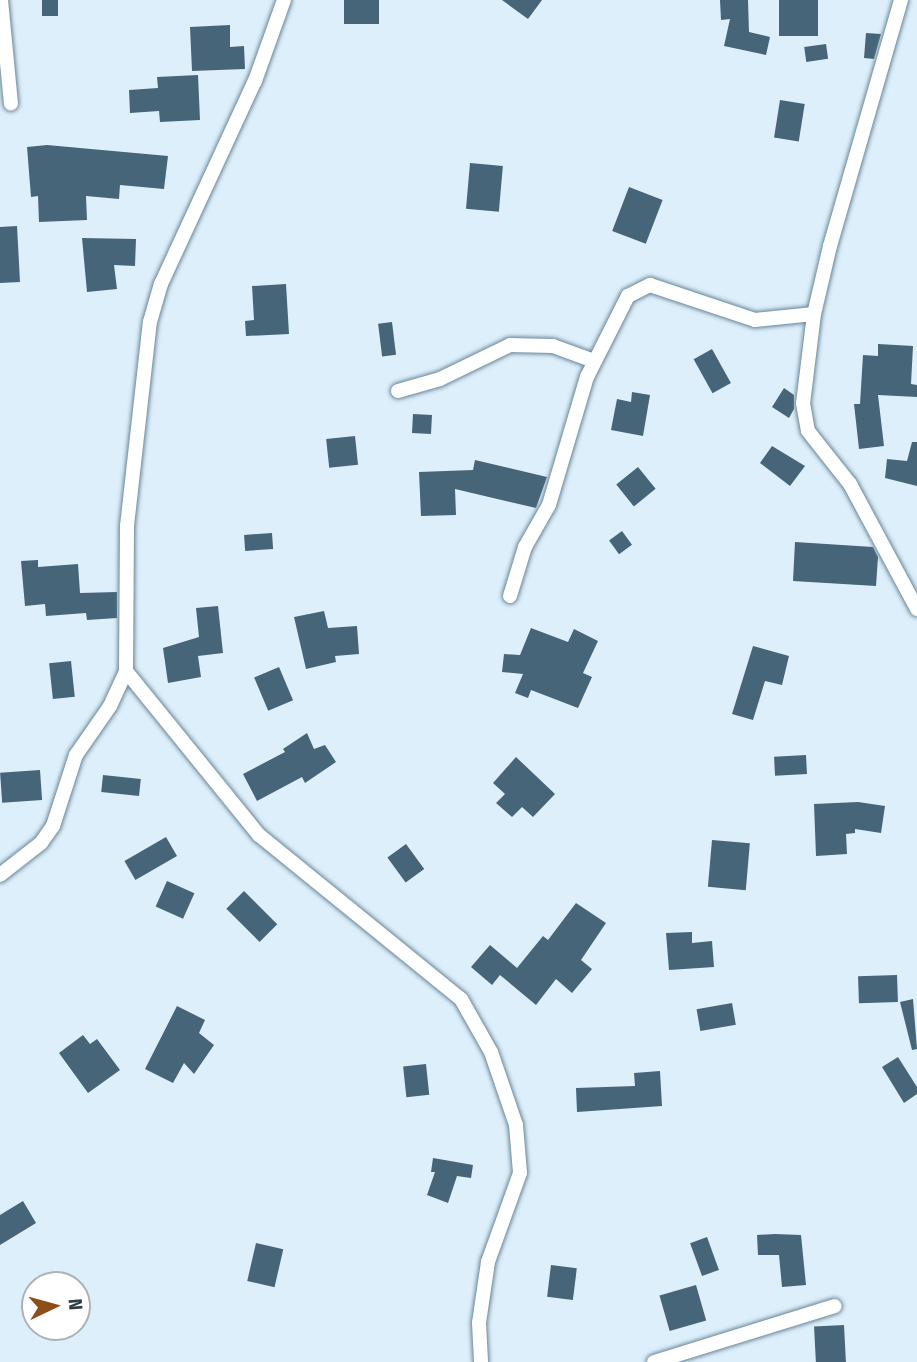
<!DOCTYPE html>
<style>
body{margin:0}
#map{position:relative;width:917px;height:1362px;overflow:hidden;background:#ddeffb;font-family:"Fira Sans Condensed",sans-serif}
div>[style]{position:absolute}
.building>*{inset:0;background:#476578;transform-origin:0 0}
.roads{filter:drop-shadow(0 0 2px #698597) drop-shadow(0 0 2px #698597)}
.street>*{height:14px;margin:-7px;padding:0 7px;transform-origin:7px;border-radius:7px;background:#fff}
span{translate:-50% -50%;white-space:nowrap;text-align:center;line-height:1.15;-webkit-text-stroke:7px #fff;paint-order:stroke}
.north{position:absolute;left:21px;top:1271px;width:70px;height:70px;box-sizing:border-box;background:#fff;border:2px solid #adb2b5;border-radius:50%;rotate:85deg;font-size:19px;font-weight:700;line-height:28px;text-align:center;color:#323e46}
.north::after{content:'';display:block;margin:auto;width:24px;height:32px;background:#8e4e18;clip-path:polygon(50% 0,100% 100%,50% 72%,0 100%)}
</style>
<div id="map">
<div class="building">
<div style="left:42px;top:0;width:16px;height:16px"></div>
<div style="left:344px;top:0;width:35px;height:24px"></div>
<div style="clip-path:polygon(502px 0,542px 0,528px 19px)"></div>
<div style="clip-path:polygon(720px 0,748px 0,749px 32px,770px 37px,766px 55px,724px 46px,730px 19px,721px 20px)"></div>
<div style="left:779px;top:0;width:39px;height:36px"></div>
<div style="clip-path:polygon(230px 25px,230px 47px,244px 46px,245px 69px,192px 71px,190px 27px)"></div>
<div style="clip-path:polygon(866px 33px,881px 34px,874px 59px,864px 58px)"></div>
<div style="left:826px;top:44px;width:15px;height:22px;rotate:82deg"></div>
<div style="clip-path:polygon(198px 75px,200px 120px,160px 122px,159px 111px,130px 113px,129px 90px,158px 88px,157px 77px)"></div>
<div style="left:780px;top:100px;width:25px;height:38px;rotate:9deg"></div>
<div style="clip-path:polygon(47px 145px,168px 156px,164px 189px,120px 185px,119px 199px,86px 196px,87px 220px,39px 222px,38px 196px,31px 197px,27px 147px)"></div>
<div style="left:470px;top:163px;width:33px;height:46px;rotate:5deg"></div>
<div style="left:629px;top:187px;width:36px;height:47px;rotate:21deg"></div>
<div style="clip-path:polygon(17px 226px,20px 282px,0 283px,0 227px)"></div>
<div style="clip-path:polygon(82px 238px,136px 239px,135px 266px,114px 265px,117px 289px,87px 292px)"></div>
<div style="clip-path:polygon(286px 284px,289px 334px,246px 336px,245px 321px,254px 320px,252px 286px)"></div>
<div style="left:392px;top:322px;width:33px;height:14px;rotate:83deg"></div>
<div style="clip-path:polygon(878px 344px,913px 346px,911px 384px,917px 385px,917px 397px,878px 395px,884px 446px,859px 449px,854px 404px,860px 404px,863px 355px,878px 356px)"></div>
<div style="left:712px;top:349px;width:39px;height:21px;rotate:61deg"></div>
<div style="clip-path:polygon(784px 388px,794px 395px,794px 409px,789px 418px,772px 407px)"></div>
<div style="clip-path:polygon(632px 392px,650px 395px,643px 436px,611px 430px,617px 399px,631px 402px)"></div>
<div style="left:413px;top:414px;width:19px;height:19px;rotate:3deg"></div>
<div style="left:355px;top:436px;width:29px;height:29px;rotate:84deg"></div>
<div style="clip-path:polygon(912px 442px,917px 442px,917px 486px,885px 478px,887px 459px,907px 461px)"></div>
<div style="clip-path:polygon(772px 446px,805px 466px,790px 486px,760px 463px)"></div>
<div style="clip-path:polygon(475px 460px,547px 477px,536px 508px,455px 489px,456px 515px,421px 516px,419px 472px,473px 470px)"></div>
<div style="left:638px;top:467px;width:28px;height:28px;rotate:51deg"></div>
<div style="left:622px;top:531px;width:17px;height:16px;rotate:54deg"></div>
<div style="left:272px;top:533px;width:16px;height:28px;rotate:86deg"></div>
<div style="clip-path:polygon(795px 542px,873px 547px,878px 557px,876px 586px,793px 581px)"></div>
<div style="clip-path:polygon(38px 560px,38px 567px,78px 564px,80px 593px,117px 592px,117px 618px,87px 620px,86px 613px,46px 616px,45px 604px,25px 606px,21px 561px)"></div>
<div style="clip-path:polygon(218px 606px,223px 653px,198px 656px,201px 677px,168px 683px,163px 648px,199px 637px,196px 608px)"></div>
<div style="clip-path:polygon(324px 611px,328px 628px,357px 626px,359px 654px,335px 656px,336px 662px,306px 669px,294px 617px)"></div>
<div style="clip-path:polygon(531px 628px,568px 642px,574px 629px,598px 641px,583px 673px,592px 677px,578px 708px,531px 690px,528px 698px,515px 693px,523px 674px,502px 672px,504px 654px,520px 655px)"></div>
<div style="clip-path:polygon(753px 646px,789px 656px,782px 685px,765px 681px,753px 720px,732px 714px)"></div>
<div style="left:71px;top:661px;width:36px;height:22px;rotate:84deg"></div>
<div style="left:279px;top:667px;width:36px;height:27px;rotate:67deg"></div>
<div style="clip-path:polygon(307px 733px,314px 749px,325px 745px,336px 762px,305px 783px,302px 777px,257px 801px,243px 774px,285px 752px,283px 749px)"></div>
<div style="left:806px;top:755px;width:19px;height:32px;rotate:87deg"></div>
<div style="clip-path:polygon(516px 757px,555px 794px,533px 817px,522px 807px,512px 817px,496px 803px,505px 794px,493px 783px)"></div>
<div style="left:40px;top:770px;width:30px;height:40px;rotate:86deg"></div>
<div style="left:103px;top:775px;width:38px;height:17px;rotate:6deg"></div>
<div style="clip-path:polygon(858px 802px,885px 806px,881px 833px,855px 829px,855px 833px,846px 834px,847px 854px,816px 856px,814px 804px)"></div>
<div style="left:166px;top:837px;width:22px;height:48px;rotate:60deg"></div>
<div style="left:712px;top:840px;width:38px;height:47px;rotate:5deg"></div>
<div style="left:406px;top:844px;width:31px;height:23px;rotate:54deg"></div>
<div style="left:167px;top:881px;width:30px;height:28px;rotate:24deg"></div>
<div style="left:244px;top:891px;width:47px;height:25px;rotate:45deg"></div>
<div style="clip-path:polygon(576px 903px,606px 923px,581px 960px,592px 969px,572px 993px,556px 979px,536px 1005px,500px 975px,492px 985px,471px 967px,490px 945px,517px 968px,543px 936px,548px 940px)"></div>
<div style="clip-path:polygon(692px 932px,692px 943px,712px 941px,714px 967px,669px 970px,666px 933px)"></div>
<div style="left:897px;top:975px;width:27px;height:39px;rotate:88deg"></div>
<div style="clip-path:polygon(913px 999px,917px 1049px,912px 1050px,900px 1002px)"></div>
<div style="left:732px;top:1003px;width:22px;height:36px;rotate:80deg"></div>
<div style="clip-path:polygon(177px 1006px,205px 1020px,199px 1033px,214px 1045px,194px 1074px,184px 1063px,173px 1083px,145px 1069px)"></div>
<div style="clip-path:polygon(83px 1035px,90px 1044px,97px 1039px,120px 1070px,88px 1093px,59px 1053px)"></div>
<div style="clip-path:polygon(898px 1057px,917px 1087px,917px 1094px,904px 1103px,882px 1067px)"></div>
<div style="left:426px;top:1064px;width:31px;height:23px;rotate:84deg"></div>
<div style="clip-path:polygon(660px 1071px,662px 1106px,577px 1112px,576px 1088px,635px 1086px,634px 1073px)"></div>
<div style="clip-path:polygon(433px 1158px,473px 1165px,471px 1178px,457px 1176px,448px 1203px,427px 1195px,435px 1172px,431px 1172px)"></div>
<div style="clip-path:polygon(23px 1201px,36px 1223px,0 1245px,0 1215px)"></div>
<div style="clip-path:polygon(775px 1234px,801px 1235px,806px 1285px,782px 1287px,779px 1255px,758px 1255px,757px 1235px)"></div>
<div style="left:707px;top:1237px;width:35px;height:18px;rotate:70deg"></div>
<div style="left:256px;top:1243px;width:28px;height:39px;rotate:13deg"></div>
<div style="left:551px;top:1265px;width:26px;height:32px;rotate:7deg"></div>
<div style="left:696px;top:1285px;width:37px;height:38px;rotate:74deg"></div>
<div style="left:844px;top:1325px;width:37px;height:30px;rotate:87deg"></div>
</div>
<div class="roads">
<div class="street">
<div style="left:1px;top:0;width:104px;rotate:84.5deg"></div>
<div style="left:901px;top:0;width:256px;rotate:106.1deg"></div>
<div style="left:830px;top:246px;width:70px;rotate:103.2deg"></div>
<div style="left:814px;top:314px;width:90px;rotate:97deg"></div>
<div style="left:803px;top:403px;width:28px;rotate:80deg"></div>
<div style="left:808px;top:431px;width:68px;rotate:51.6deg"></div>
<div style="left:850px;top:484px;width:142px;rotate:61.8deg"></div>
<div style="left:398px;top:391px;width:44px;rotate:-15.9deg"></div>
<div style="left:440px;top:379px;width:78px;rotate:-25.9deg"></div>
<div style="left:510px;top:345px;width:43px;rotate:1.3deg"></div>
<div style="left:553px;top:346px;width:44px;rotate:20.1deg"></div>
<div style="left:510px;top:596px;width:51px;rotate:-73deg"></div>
<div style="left:525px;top:547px;width:48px;rotate:-60.3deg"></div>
<div style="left:549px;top:505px;width:134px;rotate:-73.5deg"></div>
<div style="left:587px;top:377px;width:91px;rotate:-63.2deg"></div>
<div style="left:628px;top:296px;width:25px;rotate:-27deg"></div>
<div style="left:650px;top:285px;width:111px;rotate:18.4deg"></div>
<div style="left:755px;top:320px;width:59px;rotate:-5.8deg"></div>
<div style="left:126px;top:671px;width:211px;rotate:51deg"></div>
<div style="left:259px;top:835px;width:260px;rotate:39.1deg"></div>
<div style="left:461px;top:999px;width:61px;rotate:60.5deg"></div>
<div style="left:491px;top:1052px;width:77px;rotate:71.1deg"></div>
<div style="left:516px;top:1125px;width:48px;rotate:85.2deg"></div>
<div style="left:520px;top:1173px;width:95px;rotate:109.8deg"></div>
<div style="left:488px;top:1262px;width:62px;rotate:98.4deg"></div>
<div style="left:479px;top:1323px;width:39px;rotate:87deg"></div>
<div style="left:0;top:875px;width:52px;rotate:-38deg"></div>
<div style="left:41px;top:843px;width:21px;rotate:-55deg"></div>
<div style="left:53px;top:826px;width:75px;rotate:-72.1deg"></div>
<div style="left:76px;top:755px;width:60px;rotate:-55.2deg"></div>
<div style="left:110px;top:706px;width:38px;rotate:-65deg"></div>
<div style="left:126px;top:671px;width:145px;rotate:-89.6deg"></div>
<div style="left:127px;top:526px;width:205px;rotate:-83.6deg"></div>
<div style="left:150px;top:322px;width:40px;rotate:-74deg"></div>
<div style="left:161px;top:284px;width:224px;rotate:-65.2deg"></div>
<div style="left:255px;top:81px;width:86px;rotate:-70.3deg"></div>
<div style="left:654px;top:1362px;width:189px;rotate:-17.2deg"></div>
</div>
</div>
<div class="north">N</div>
</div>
